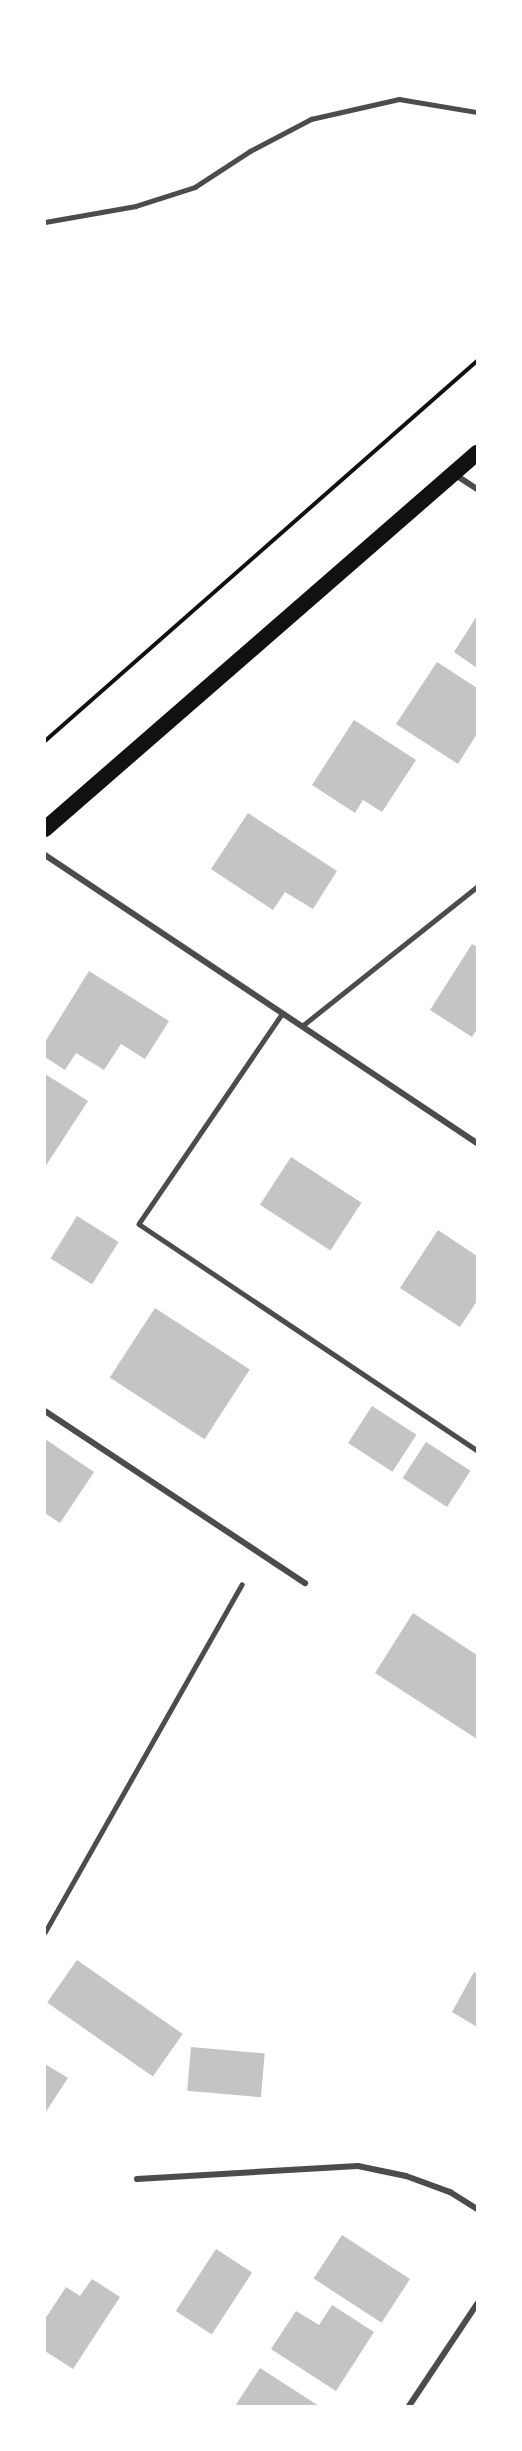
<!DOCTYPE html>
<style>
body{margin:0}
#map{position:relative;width:522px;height:2451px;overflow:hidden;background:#fff;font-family:Overpass,sans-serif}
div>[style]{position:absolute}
.building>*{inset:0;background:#c4c4c4;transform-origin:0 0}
.path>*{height:4px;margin:-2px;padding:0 2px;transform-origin:2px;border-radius:2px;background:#111}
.service>*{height:4.5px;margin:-2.25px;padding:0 2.25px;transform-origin:2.25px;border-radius:2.25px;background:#4c4c4c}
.minor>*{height:6px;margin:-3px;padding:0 3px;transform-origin:3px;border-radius:3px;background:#4c4c4c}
.trunk>*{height:16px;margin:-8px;padding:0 8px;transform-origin:8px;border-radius:8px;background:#111}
span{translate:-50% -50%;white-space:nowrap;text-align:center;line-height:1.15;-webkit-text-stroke:4.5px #fff;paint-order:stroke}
.frame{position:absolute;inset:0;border:46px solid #fff;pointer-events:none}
</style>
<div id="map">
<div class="building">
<div style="clip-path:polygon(477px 616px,477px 668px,454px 652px)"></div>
<div style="clip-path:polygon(437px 662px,477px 688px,477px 734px,458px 764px,396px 724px)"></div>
<div style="clip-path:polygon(354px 720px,416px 760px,382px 812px,363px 800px,355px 813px,312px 785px)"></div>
<div style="clip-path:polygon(248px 813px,337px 871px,313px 909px,285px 892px,273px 910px,211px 869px)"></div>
<div style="clip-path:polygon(472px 944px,477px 947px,477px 1029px,472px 1037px,430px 1010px)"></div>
<div style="clip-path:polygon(89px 971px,169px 1021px,145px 1059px,121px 1044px,104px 1070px,76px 1053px,65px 1070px,45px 1057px,45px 1042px)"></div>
<div style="clip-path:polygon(45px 1074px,88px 1101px,45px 1167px)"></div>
<div style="left:291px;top:1157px;width:84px;height:57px;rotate:33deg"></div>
<div style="left:77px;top:1216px;width:49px;height:50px;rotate:32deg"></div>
<div style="clip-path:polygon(438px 1230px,477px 1256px,477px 1301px,460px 1327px,400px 1288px)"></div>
<div style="left:155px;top:1308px;width:113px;height:83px;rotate:33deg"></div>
<div style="left:372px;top:1406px;width:53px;height:44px;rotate:33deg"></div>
<div style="clip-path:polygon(45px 1439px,94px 1472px,60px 1523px,45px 1513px)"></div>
<div style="left:426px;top:1442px;width:53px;height:43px;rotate:33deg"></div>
<div style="clip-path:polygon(413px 1613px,477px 1655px,477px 1739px,375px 1673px)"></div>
<div style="left:77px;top:1960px;width:129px;height:52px;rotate:35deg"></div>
<div style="clip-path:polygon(474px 1972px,477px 1974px,477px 2027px,452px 2012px)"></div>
<div style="left:191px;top:2047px;width:74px;height:44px;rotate:5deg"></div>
<div style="clip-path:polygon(45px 2064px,68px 2078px,45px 2113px)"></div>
<div style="left:342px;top:2235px;width:81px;height:52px;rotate:33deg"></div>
<div style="left:216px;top:2249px;width:43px;height:74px;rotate:33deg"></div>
<div style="clip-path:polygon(92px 2279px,120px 2297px,73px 2369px,45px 2351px,45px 2319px,66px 2287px,80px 2296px)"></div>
<div style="clip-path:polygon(332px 2305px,374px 2332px,336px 2391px,271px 2349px,296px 2311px,319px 2325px)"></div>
<div style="clip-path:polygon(260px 2368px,319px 2406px,235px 2406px)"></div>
</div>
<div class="path">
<div style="left:45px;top:741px;width:575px;rotate:-41.34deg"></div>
</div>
<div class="service">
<div style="left:45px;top:222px;width:92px;rotate:-10deg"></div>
<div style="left:136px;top:206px;width:62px;rotate:-17.9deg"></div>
<div style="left:195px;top:187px;width:66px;rotate:-33.2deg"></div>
<div style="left:250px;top:151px;width:69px;rotate:-27.7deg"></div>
<div style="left:311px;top:119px;width:90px;rotate:-12.8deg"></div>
<div style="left:399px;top:99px;width:79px;rotate:9.5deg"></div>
<div style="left:283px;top:1013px;width:255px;rotate:124.3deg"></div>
<div style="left:139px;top:1224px;width:407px;rotate:33.8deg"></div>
<div style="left:302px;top:1026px;width:223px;rotate:-38.5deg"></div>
<div style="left:45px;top:1932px;width:399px;rotate:-60.5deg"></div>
</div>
<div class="minor">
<div style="left:454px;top:474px;width:27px;rotate:33deg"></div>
<div style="left:45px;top:855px;width:519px;rotate:33.69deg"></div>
<div style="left:45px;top:1411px;width:312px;rotate:33.5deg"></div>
<div style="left:137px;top:2179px;width:221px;rotate:-3.4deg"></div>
<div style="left:358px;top:2166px;width:49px;rotate:11.8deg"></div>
<div style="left:406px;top:2176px;width:47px;rotate:20deg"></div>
<div style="left:450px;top:2192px;width:32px;rotate:32deg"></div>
<div style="left:409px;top:2406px;width:123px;rotate:-56.3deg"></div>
</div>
<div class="trunk">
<div style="left:45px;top:829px;width:573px;rotate:-41.04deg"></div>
</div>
<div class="frame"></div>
</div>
